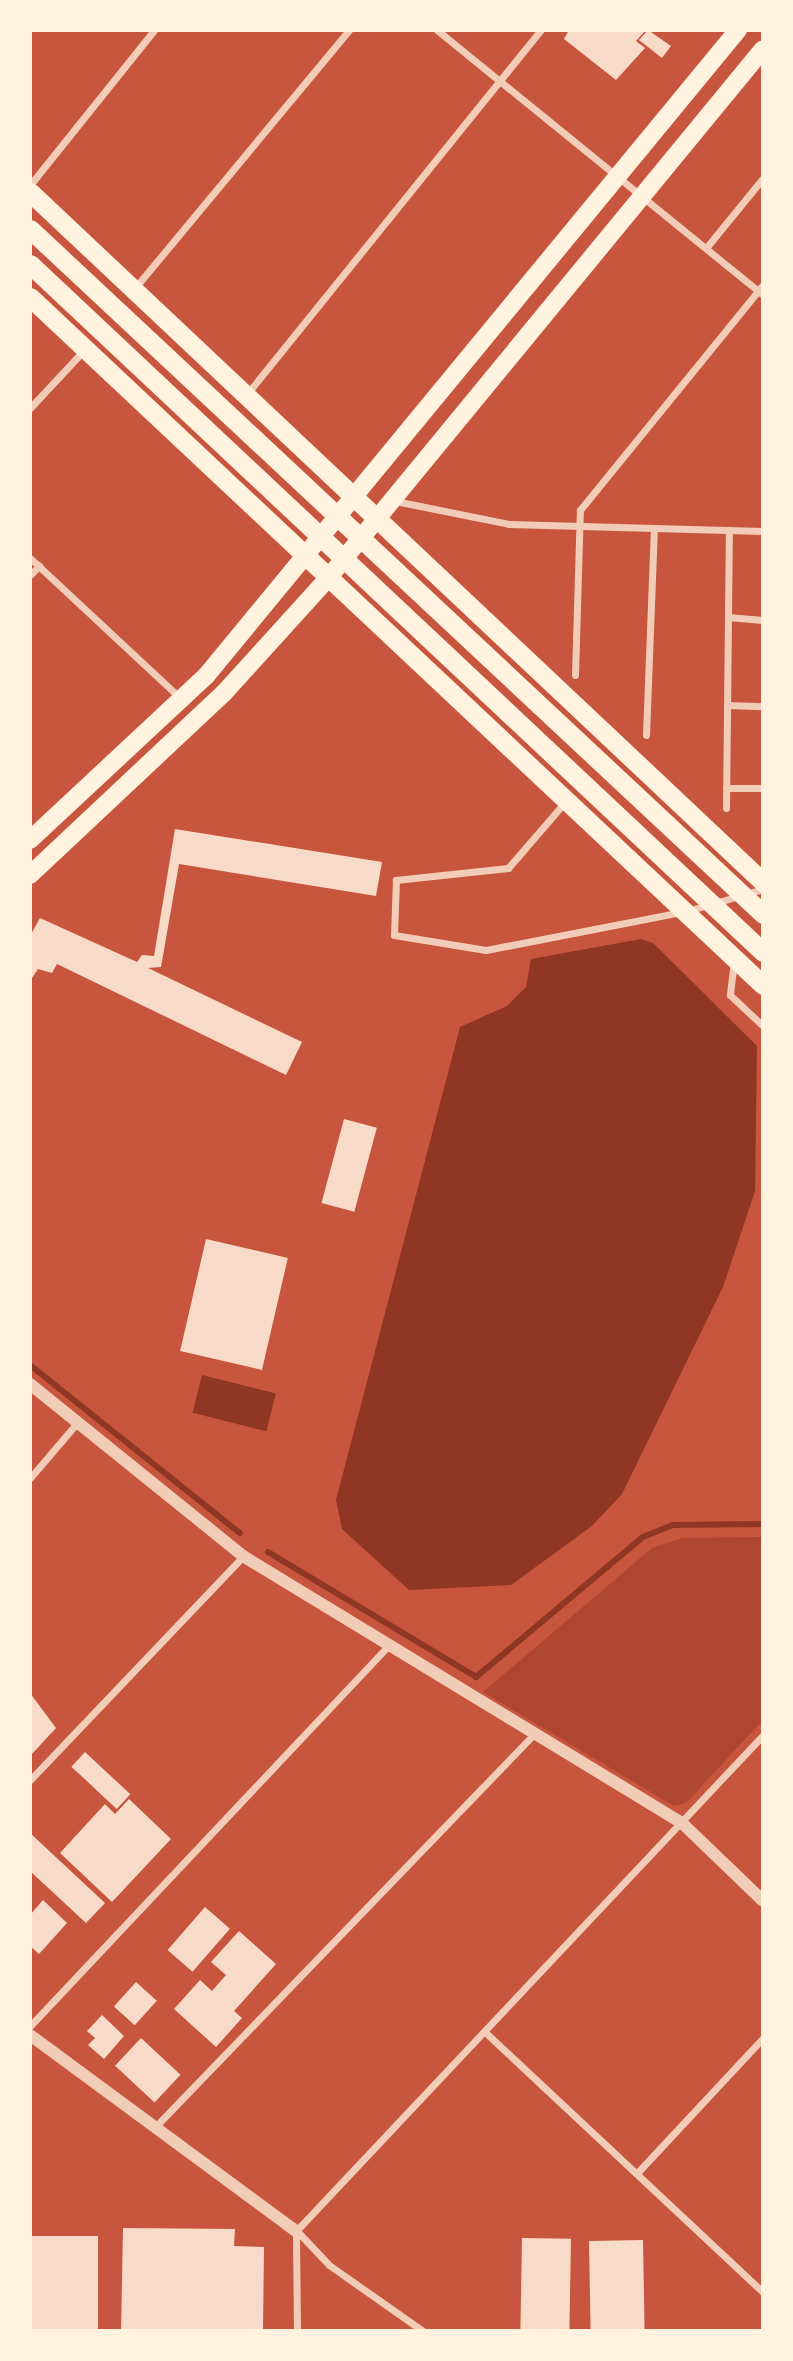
<!DOCTYPE html>
<style>
body{margin:0}
#map{position:relative;width:793px;height:2361px;overflow:hidden;background:#c8553d;font-family:Karla,sans-serif}
div>[style]{position:absolute}
.green>*{inset:0;background:#ae4732}
.water>*{inset:0;background:#8f3625;transform-origin:0 0}
.stream>*{height:6px;margin:-3px;padding:0 3px;transform-origin:3px;border-radius:3px;background:#8f3625}
.building>*{inset:0;background:#f7dbc8;transform-origin:0 0}
.minor>*{height:7px;margin:-3.5px;padding:0 3.5px;transform-origin:3.5px;border-radius:3.5px;background:#f1ccb7}
.tertiary>*{height:12px;margin:-6px;padding:0 6px;transform-origin:6px;border-radius:6px;background:#f1ccb7}
.primary>*{height:18px;margin:-9px;padding:0 9px;transform-origin:9px;border-radius:9px;background:#fff3e0}
.trunk>*{height:19px;margin:-9.5px;padding:0 9.5px;transform-origin:9.5px;border-radius:9.5px;background:#fff3e0}
span{translate:-50% -50%;white-space:nowrap;text-align:center;line-height:1.15;-webkit-text-stroke:5px #fff3e0;paint-order:stroke}
.frame{position:absolute;inset:0;border:32px solid #fff3e0;pointer-events:none}
</style>
<div id="map">
<div class="green">
<div style="clip-path:polygon(763px 1537px,763px 1720px,686px 1803px,674px 1806px,483px 1692px,652px 1548px,683px 1538px)"></div>
</div>
<div class="water">
<div style="clip-path:polygon(641px 939px,653px 943px,757px 1046px,755px 1191px,723px 1287px,622px 1494px,592px 1526px,511px 1585px,409px 1590px,342px 1529px,336px 1500px,460px 1027px,507px 1006px,526px 987px,531px 959px)"></div>
<div style="left:202px;top:1375px;width:76px;height:39px;rotate:14deg"></div>
</div>
<div class="stream">
<div style="left:30px;top:1365px;width:269px;rotate:38.7deg"></div>
<div style="left:268px;top:1552px;width:243px;rotate:31deg"></div>
<div style="left:476px;top:1677px;width:218px;rotate:-40deg"></div>
<div style="left:643px;top:1537px;width:32px;rotate:-22deg"></div>
<div style="left:673px;top:1525px;width:90px;rotate:-0.6deg"></div>
</div>
<div class="building">
<div style="clip-path:polygon(569px 30px,646px 30px,636px 41px,645px 48px,616px 80px,564px 39px)"></div>
<div style="clip-path:polygon(648px 30px,671px 46px,662px 58px,639px 40px)"></div>
<div style="clip-path:polygon(175px 829px,382px 862px,376px 896px,179px 864px,161px 967px,148px 968px,302px 1042px,286px 1075px,57px 964px,52px 973px,38px 969px,30px 981px,30px 936px,40px 918px,137px 962px,142px 955px,154px 956px)"></div>
<div style="left:344px;top:1119px;width:34px;height:87px;rotate:15deg"></div>
<div style="left:206px;top:1239px;width:84px;height:115px;rotate:13deg"></div>
<div style="clip-path:polygon(30px 1693px,56px 1728px,31px 1755px,30px 1753px)"></div>
<div style="left:85px;top:1752px;width:62px;height:20px;rotate:43deg"></div>
<div style="clip-path:polygon(129px 1799px,171px 1839px,112px 1902px,60px 1853px,105px 1804px,115px 1814px)"></div>
<div style="clip-path:polygon(30px 1833px,105px 1903px,86px 1923px,30px 1871px)"></div>
<div style="clip-path:polygon(43px 1900px,67px 1923px,39px 1954px,30px 1946px,30px 1915px)"></div>
<div style="left:205px;top:1907px;width:33px;height:57px;rotate:41deg"></div>
<div style="clip-path:polygon(239px 1931px,276px 1964px,234px 2011px,242px 2018px,216px 2047px,174px 2009px,200px 1980px,212px 1991px,226px 1975px,211px 1962px)"></div>
<div style="left:136px;top:1982px;width:28px;height:33px;rotate:42deg"></div>
<div style="clip-path:polygon(102px 2015px,124px 2036px,104px 2059px,88px 2045px,95px 2038px,87px 2031px)"></div>
<div style="left:141px;top:2038px;width:54px;height:38px;rotate:43deg"></div>
<div style="clip-path:polygon(123px 2228px,235px 2229px,234px 2246px,264px 2247px,263px 2331px,121px 2331px)"></div>
<div style="left:98px;top:2236px;width:95px;height:68px;rotate:90deg"></div>
<div style="left:522px;top:2238px;width:49px;height:93px;rotate:1deg"></div>
<div style="left:643px;top:2240px;width:91px;height:54px;rotate:89deg"></div>
</div>
<div class="minor">
<div style="left:437px;top:30px;width:420px;rotate:39.1deg"></div>
<div style="left:30px;top:185px;width:198px;rotate:-51.3deg"></div>
<div style="left:706px;top:248px;width:90px;rotate:-50.8deg"></div>
<div style="left:134px;top:289px;width:337px;rotate:-50.3deg"></div>
<div style="left:247px;top:394px;width:468px;rotate:-51.1deg"></div>
<div style="left:30px;top:408px;width:81px;rotate:-47deg"></div>
<div style="left:395px;top:501px;width:116px;rotate:11.4deg"></div>
<div style="left:509px;top:524px;width:254px;rotate:1.6deg"></div>
<div style="left:30px;top:558px;width:205px;rotate:43deg"></div>
<div style="left:30px;top:575px;width:13px;rotate:-45deg"></div>
<div style="left:728px;top:617px;width:35px;rotate:5deg"></div>
<div style="left:575px;top:675px;width:165px;rotate:-88.3deg"></div>
<div style="left:580px;top:510px;width:290px;rotate:-50.9deg"></div>
<div style="left:727px;top:705px;width:36px;rotate:2deg"></div>
<div style="left:646px;top:735px;width:206px;rotate:-87.8deg"></div>
<div style="left:726px;top:788px;width:37px"></div>
<div style="left:565px;top:802px;width:87px;rotate:130.8deg"></div>
<div style="left:508px;top:868px;width:113px;rotate:173.9deg"></div>
<div style="left:396px;top:880px;width:55px;rotate:92.1deg"></div>
<div style="left:394px;top:935px;width:93px;rotate:9.3deg"></div>
<div style="left:486px;top:950px;width:205px;rotate:-11deg"></div>
<div style="left:687px;top:911px;width:79px;rotate:-16.1deg"></div>
<div style="left:726px;top:808px;width:278px;rotate:-89.4deg"></div>
<div style="left:734px;top:961px;width:34px;rotate:97deg"></div>
<div style="left:730px;top:995px;width:45px;rotate:43.2deg"></div>
<div style="left:30px;top:1478px;width:72px;rotate:-49.5deg"></div>
<div style="left:30px;top:1780px;width:309px;rotate:-46.4deg"></div>
<div style="left:30px;top:2026px;width:522px;rotate:-46.71deg"></div>
<div style="left:486px;top:2033px;width:379px;rotate:43.1deg"></div>
<div style="left:156px;top:2126px;width:543px;rotate:-46.04deg"></div>
<div style="left:638px;top:2172px;width:183px;rotate:-47deg"></div>
<div style="left:297px;top:2231px;width:47px;rotate:46.7deg"></div>
<div style="left:329px;top:2265px;width:115px;rotate:35.1deg"></div>
<div style="left:297px;top:2331px;width:100px;rotate:-90.6deg"></div>
<div style="left:296px;top:2231px;width:681px;rotate:-46.72deg"></div>
</div>
<div class="tertiary">
<div style="left:30px;top:1384px;width:274px;rotate:38.9deg"></div>
<div style="left:243px;top:1556px;width:514px;rotate:31.31deg"></div>
<div style="left:682px;top:1823px;width:112px;rotate:43.9deg"></div>
<div style="left:30px;top:2035px;width:330px;rotate:36.4deg"></div>
</div>
<div class="primary">
<div style="left:30px;top:840px;width:241px;rotate:-43deg"></div>
<div style="left:206px;top:676px;width:837px;rotate:-50.53deg"></div>
<div style="left:30px;top:875px;width:265px;rotate:-43.2deg"></div>
<div style="left:223px;top:694px;width:158px;rotate:-47.8deg"></div>
<div style="left:329px;top:577px;width:683px;rotate:-50.58deg"></div>
</div>
<div class="trunk">
<div style="left:30px;top:192px;width:1007px;rotate:43.27deg"></div>
<div style="left:30px;top:229px;width:1003px;rotate:43.06deg"></div>
<div style="left:30px;top:264px;width:1005px;rotate:43.19deg"></div>
<div style="left:30px;top:297px;width:1005px;rotate:43.19deg"></div>
</div>
<div class="frame"></div>
</div>
